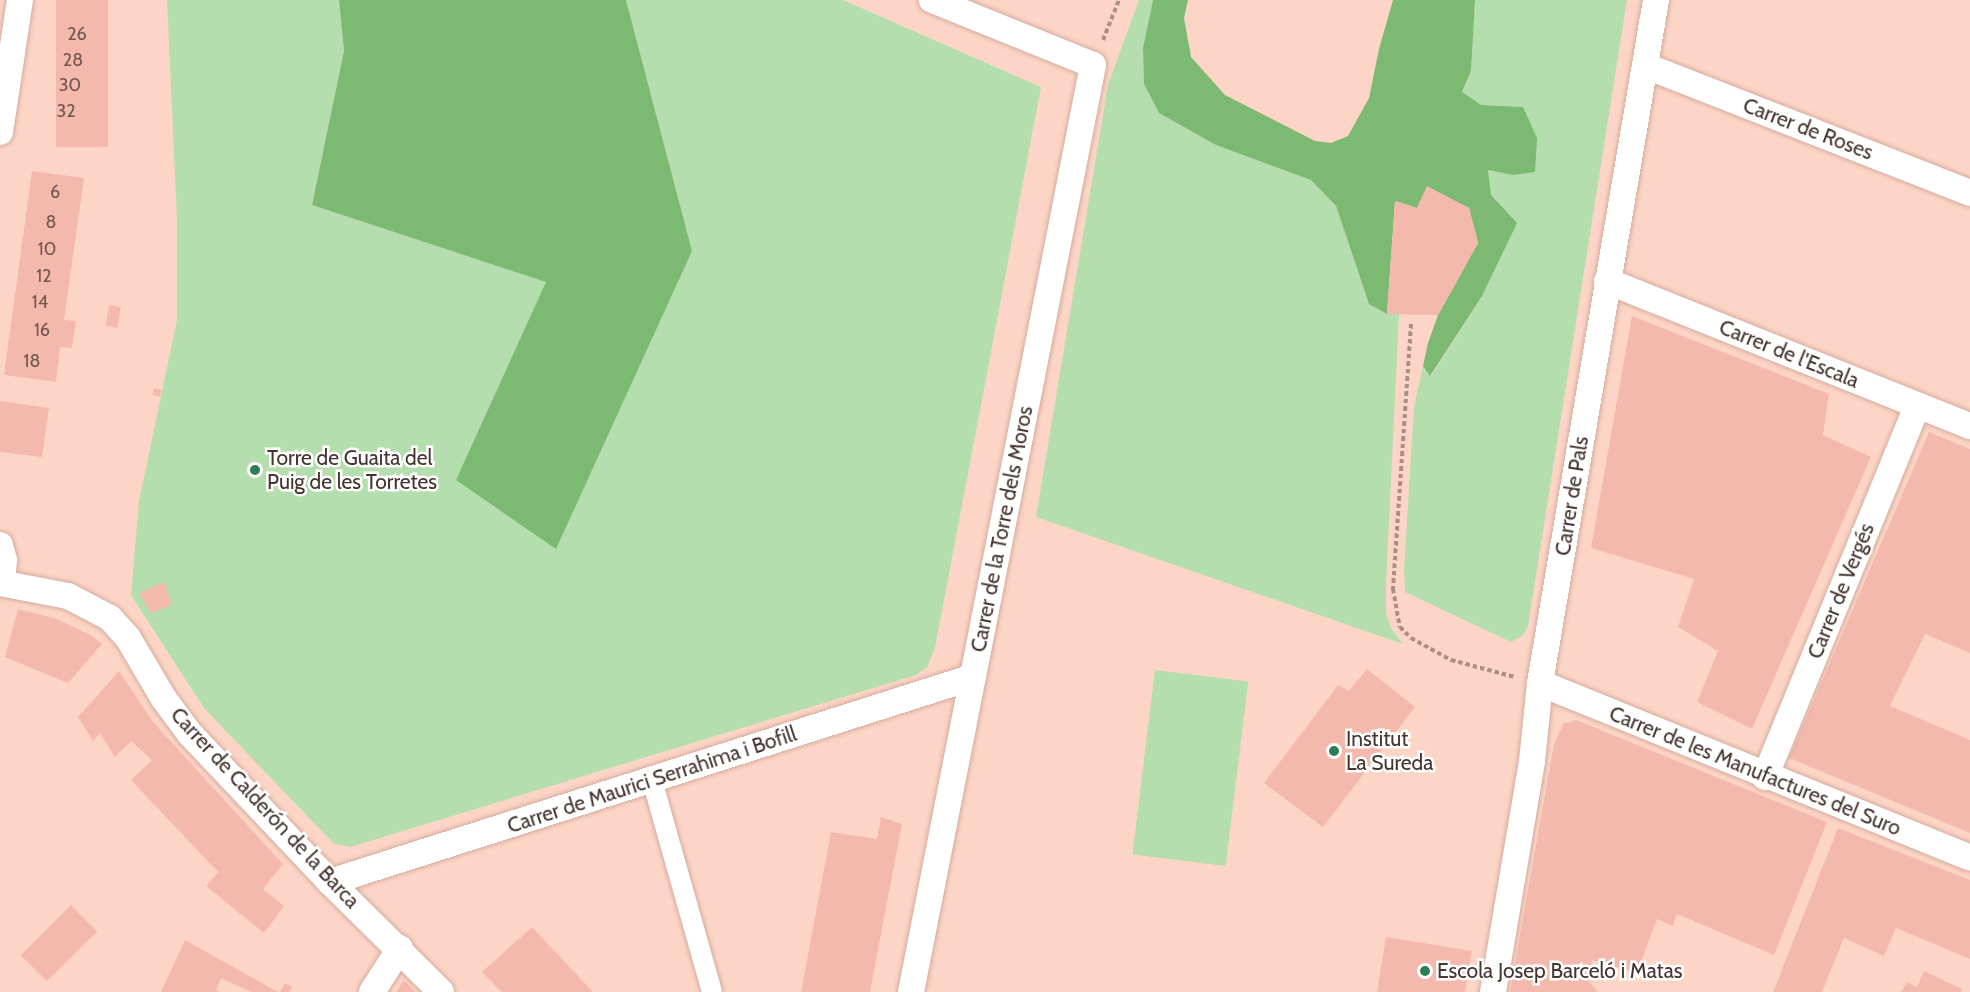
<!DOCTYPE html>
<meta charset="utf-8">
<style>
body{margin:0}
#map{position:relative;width:1970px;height:992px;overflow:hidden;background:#fdd5c6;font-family:Cabin,sans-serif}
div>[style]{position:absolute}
.green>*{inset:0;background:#b4dead;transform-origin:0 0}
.forest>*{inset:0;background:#7cb972}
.building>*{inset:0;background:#f4b9ad;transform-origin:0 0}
.path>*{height:4px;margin-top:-2px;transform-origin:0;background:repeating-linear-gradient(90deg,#ac8f84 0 4.5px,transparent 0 7.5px)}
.roads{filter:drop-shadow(0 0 2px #d3ac9e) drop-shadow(0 0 2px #d3ac9e)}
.pedestrian>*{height:20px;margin:-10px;padding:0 10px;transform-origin:10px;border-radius:10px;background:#fff}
.minor>*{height:26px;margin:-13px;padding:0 13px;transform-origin:13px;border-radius:13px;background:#fff}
.dots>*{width:16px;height:16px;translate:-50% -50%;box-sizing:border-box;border:3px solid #fff;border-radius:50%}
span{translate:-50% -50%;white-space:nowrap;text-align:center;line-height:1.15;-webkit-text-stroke:5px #fff;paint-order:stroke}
.number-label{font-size:18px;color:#71564e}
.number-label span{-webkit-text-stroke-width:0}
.street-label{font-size:21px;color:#45352f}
.poi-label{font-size:21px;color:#45352f}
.left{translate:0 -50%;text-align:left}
</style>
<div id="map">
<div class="green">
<div style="clip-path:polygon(167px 0,339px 0,344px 51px,312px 205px,547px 282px,495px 395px,692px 251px,626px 0,843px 0,1041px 87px,935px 648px,927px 667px,916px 675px,350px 847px,333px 843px,204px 708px,131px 595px,139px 501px,177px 320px,177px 219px)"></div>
<div style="clip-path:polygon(1139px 0,1153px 0,1143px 48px,1144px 84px,1159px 113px,1216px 145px,1311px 180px,1336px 206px,1369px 304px,1387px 314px,1399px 314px,1386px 584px,1386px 613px,1391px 628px,1403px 644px,1036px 517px,1108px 85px)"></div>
<div style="clip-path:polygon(1475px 0,1627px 0,1528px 626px,1522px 636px,1511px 642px,1405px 592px,1404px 569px,1414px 407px,1423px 366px,1431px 376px,1482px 296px,1494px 270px,1488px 170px,1513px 175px,1535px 171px,1523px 107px,1481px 105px,1462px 93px,1471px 71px)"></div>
<div style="left:1155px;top:670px;width:94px;height:186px;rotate:7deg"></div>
</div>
<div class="forest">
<div style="clip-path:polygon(339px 0,626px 0,692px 251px,556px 549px,456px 480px,546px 282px,312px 205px,344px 51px)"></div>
<div style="clip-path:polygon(1153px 0,1188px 0,1184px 18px,1191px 57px,1225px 95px,1315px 141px,1331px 143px,1348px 136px,1369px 98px,1379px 49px,1393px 0,1475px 0,1471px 71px,1462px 92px,1481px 105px,1523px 107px,1537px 138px,1535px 172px,1513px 175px,1488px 170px,1491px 195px,1517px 223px,1482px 296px,1430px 376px,1423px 366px,1428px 343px,1438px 315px,1478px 243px,1469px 208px,1427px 187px,1417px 208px,1395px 201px,1387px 314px,1369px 304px,1336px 206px,1311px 180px,1216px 145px,1159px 113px,1144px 84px,1143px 48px)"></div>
</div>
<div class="building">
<div style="left:56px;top:0;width:52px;height:147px"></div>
<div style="clip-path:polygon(32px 171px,84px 178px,64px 320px,76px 321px,72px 348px,60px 347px,56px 382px,4px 375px)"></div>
<div style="clip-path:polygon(1427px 186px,1469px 208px,1478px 243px,1438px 315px,1387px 314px,1395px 201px,1417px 208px)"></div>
<div style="left:109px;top:305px;width:12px;height:21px;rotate:9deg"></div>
<div style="clip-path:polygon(1632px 316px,1829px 394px,1823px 435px,1871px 457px,1752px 729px,1697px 702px,1718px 651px,1678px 627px,1694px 579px,1591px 548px)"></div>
<div style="left:154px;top:388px;width:8px;height:7px;rotate:14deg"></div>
<div style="clip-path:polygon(0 401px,49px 408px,42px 457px,0 452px)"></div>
<div style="clip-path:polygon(1929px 432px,1970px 449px,1970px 653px,1925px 634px,1890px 706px,1970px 740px,1970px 833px,1789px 758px)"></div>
<div style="clip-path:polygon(164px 582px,172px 605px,151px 613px,139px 593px)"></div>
<div style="clip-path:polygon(18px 609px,57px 619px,92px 636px,102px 644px,68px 683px,5px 657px)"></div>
<div style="clip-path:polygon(1367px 669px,1415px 707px,1323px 827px,1264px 783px,1338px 685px,1349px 691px)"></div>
<div style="clip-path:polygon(119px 671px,153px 722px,283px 864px,263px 889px,284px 906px,264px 933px,206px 886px,218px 872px,131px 780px,152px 760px,131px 741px,115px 757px,100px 733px,93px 741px,78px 717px)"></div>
<div style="clip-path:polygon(1576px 720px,1827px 822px,1774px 955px,1677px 914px,1673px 926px,1657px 919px,1637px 973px,1592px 960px,1589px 982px,1598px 992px,1510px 992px,1554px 744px,1563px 724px)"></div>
<div style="clip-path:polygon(881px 817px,902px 824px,870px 992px,801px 992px,831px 832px,877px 839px)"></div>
<div style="clip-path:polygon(1838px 828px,1970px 880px,1970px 959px,1896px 928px,1884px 956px,1844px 938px,1822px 992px,1773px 992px)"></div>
<div style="left:71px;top:905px;width:37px;height:71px;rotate:45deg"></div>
<div style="clip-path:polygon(532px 927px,593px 992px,502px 992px,482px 972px)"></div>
<div style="clip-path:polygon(1386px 937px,1472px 951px,1465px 992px,1377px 992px)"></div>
<div style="clip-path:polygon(185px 940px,278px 992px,251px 992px,221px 978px,216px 990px,220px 992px,161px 992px)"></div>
<div style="clip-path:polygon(1924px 971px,1962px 989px,1961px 992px,1901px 992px,1907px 982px,1917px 987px)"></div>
<div style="clip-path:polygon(404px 980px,415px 992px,396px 992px)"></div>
<div style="clip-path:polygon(285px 983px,292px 987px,290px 992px,280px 992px)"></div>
</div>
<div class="path">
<div style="left:1103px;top:40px;width:43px;rotate:-68.2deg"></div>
<div style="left:1411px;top:324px;width:266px;rotate:93.9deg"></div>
<div style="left:1393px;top:589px;width:39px;rotate:80deg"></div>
<div style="left:1400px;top:627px;width:16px;rotate:45deg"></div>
<div style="left:1411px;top:638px;width:46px;rotate:28.8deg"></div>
<div style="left:1451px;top:660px;width:66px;rotate:14.9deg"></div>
</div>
<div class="roads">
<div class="pedestrian">
<div style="left:652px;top:780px;width:220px;rotate:74.2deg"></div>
</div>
<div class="minor">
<div style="left:1646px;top:66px;width:348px;rotate:21.4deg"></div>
<div style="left:0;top:132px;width:134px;rotate:-81.4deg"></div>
<div style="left:1607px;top:281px;width:391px;rotate:21.8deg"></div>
<div style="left:0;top:545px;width:16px;rotate:75deg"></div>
<div style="left:4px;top:560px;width:23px;rotate:95deg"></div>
<div style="left:0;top:583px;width:69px;rotate:10.8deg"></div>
<div style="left:68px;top:596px;width:47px;rotate:27.6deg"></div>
<div style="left:110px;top:618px;width:27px;rotate:48deg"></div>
<div style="left:128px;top:638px;width:71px;rotate:59.5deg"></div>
<div style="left:164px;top:699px;width:44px;rotate:53.4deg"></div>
<div style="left:190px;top:734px;width:204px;rotate:46.6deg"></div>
<div style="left:330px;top:882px;width:156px;rotate:44.7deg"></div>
<div style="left:1540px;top:683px;width:464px;rotate:22.1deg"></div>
<div style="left:1765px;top:777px;width:401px;rotate:-67.7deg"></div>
<div style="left:330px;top:882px;width:675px;rotate:-17.68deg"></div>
<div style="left:372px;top:992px;width:52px;rotate:-57.5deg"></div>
<div style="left:911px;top:992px;width:945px;rotate:-78.89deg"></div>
<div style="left:1093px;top:65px;width:174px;rotate:-158deg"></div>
<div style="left:1493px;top:992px;width:234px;rotate:-80.4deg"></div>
<div style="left:1532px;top:761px;width:78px;rotate:-84.1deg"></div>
<div style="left:1540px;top:683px;width:693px;rotate:-80.36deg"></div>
</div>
</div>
<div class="dots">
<div style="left:255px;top:470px;background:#2b7e51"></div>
<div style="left:1334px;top:751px;background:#2b7e51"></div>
<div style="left:1425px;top:971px;background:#2b7e51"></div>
</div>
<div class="number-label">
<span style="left:77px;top:34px">26</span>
<span style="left:73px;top:60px">28</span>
<span style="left:70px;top:85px">30</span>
<span style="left:66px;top:111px">32</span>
<span style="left:55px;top:192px">6</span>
<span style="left:51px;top:222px">8</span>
<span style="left:47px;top:249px">10</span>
<span style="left:44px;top:276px">12</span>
<span style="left:40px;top:302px">14</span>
<span style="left:42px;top:330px">16</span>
<span style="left:32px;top:361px">18</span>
</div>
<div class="street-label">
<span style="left:1808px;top:129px;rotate:21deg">Carrer de Roses</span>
<span style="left:1789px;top:354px;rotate:22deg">Carrer de l'Escala</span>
<span style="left:1572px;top:496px;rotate:-81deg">Carrer de Pals</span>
<span style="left:1002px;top:529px;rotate:-79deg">Carrer de la Torre dels Moros</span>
<span style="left:1841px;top:591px;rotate:-68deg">Carrer de Vergés</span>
<span style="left:1755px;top:771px;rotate:22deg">Carrer de les Manufactures del Suro</span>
<span style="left:652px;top:780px;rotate:-18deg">Carrer de Maurici Serrahima i Bofill</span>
<span style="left:265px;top:808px;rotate:47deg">Carrer de Calderón de la Barca</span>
</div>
<div class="poi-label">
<span class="left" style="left:267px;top:470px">Torre de Guaita del<br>Puig de les Torretes</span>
<span class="left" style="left:1346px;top:751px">Institut<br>La Sureda</span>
<span class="left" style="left:1437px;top:971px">Escola Josep Barceló i Matas</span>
</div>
</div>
